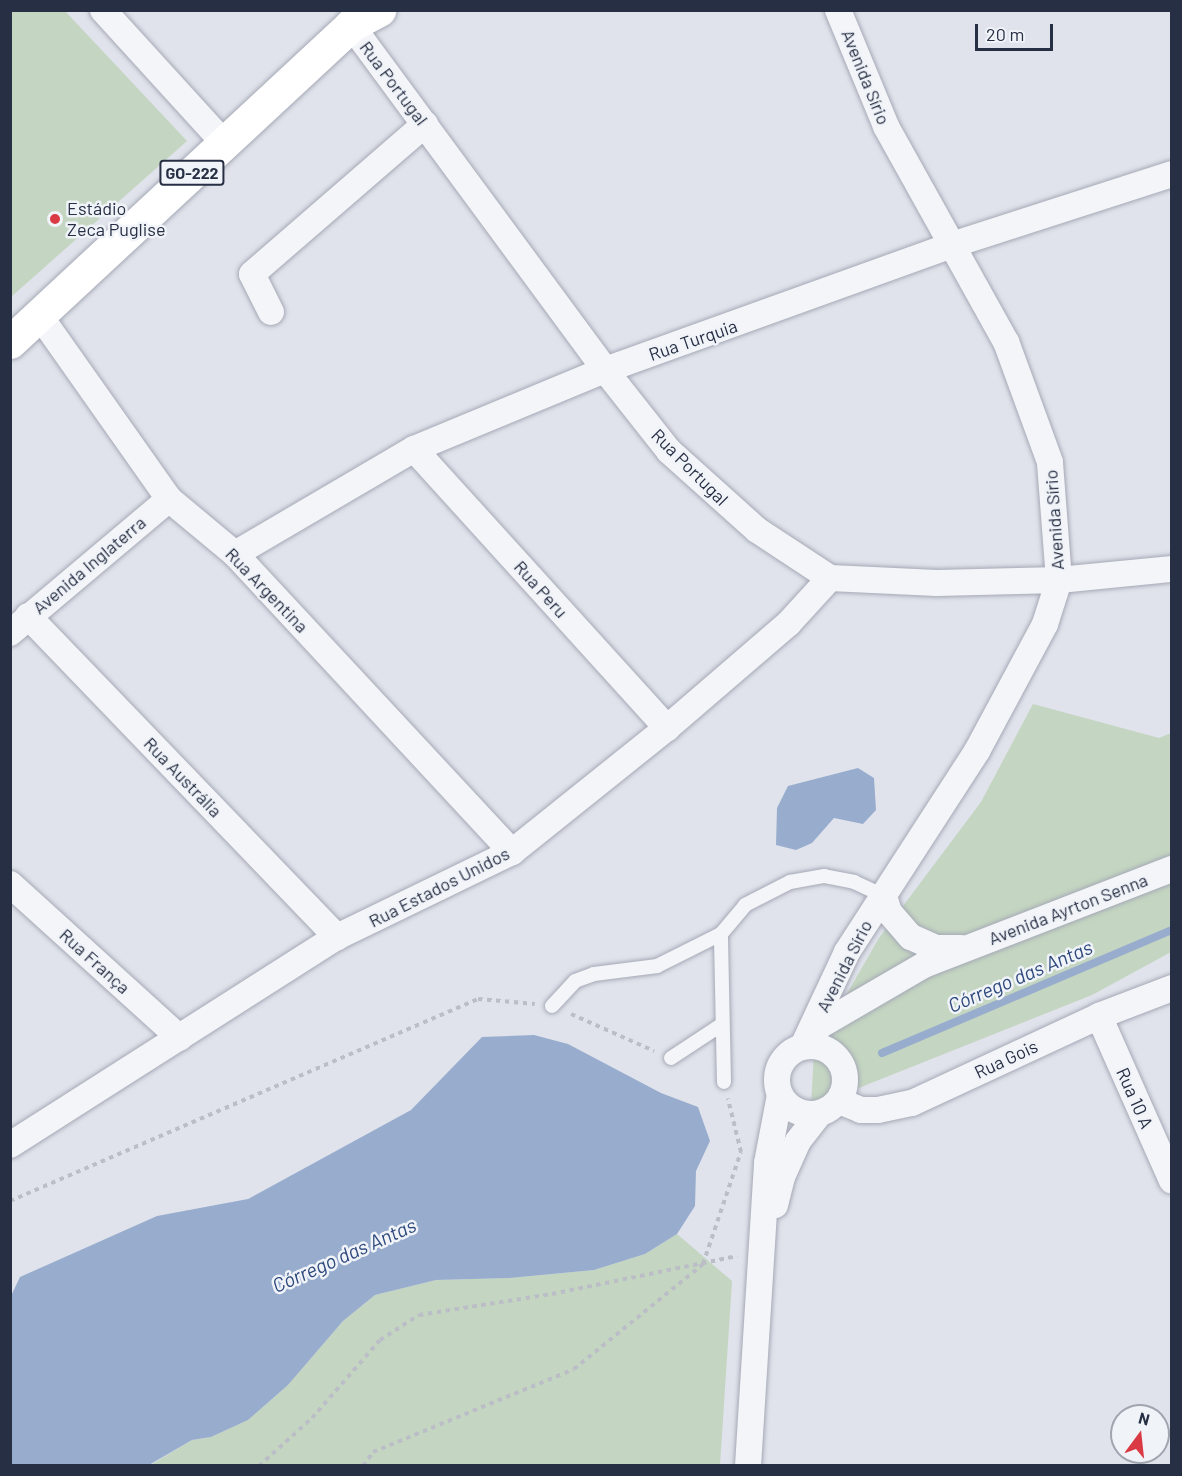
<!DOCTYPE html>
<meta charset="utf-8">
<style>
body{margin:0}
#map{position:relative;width:1182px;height:1476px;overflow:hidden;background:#e0e3eb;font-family:Barlow,sans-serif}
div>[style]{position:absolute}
.green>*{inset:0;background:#c4d5c1}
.water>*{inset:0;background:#98adce}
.stream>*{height:8px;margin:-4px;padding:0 4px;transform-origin:4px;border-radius:4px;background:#98adce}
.path>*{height:4px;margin-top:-2px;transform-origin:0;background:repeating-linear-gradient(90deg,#bbbec6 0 4.5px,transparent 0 9px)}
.roads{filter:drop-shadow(0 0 2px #a5a9b6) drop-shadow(0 0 2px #a5a9b6)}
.service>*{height:14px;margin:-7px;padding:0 7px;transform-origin:7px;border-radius:7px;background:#f4f5f8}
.minor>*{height:26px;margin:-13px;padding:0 13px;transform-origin:13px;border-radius:13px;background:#f4f5f8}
.minor>.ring{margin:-13px;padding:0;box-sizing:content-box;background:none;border:26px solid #f4f5f8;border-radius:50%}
.primary>*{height:33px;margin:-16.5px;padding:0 16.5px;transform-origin:16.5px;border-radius:16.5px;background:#fff}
.dots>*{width:16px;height:16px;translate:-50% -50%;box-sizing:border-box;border:3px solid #f0f3f8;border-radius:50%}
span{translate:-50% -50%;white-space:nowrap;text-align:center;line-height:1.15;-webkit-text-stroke:5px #f0f3f8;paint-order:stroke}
.shield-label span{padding:2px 4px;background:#f0f3f8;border:2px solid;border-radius:4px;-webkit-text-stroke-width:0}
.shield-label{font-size:16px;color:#272f44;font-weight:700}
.street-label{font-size:18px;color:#272f44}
.poi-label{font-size:18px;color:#272f44}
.left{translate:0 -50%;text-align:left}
.water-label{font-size:20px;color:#2d487c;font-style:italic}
.frame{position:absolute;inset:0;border:12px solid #272f44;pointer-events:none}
.north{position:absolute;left:1110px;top:1404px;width:60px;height:60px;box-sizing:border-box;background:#f0f3f8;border:2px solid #a0a5b0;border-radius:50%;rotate:15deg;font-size:16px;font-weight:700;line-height:24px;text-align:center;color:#272f44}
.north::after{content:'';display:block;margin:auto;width:21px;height:27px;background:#da3a43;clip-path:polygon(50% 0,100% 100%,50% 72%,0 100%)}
.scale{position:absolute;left:975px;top:24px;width:78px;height:27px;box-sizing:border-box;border:3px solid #272f44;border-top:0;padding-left:8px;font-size:18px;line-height:21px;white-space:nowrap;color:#272f44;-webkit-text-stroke:4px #f0f3f8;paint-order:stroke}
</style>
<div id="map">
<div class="green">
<div style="clip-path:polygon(11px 10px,65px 11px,187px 141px,11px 297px)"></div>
<div style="clip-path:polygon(1033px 704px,1159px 738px,1171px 733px,1171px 952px,1092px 995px,811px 1107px,814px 1051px,879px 938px,981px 802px)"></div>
<div style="clip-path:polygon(677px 1234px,732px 1281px,720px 1465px,149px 1466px,192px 1440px,211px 1437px,248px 1420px,288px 1385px,343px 1321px,375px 1295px,436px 1280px,510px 1278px,594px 1270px,645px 1254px)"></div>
</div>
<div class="water">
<div style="clip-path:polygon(858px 768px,874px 778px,876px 810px,863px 824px,834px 818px,812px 843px,796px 850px,776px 845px,777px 808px,788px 786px)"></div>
<div style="clip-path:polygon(534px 1035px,568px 1044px,661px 1093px,698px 1107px,710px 1141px,696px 1171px,695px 1206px,677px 1234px,645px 1254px,594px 1270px,510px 1278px,436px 1280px,375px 1295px,343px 1321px,288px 1385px,248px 1420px,211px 1437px,192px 1440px,149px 1465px,11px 1465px,10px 1298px,20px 1277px,157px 1216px,248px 1199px,411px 1110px,482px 1037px)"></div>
</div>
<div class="stream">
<div style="left:882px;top:1053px;width:315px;rotate:-23deg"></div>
</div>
<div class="path">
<div style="left:571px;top:1014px;width:91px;rotate:24deg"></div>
<div style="left:10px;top:1201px;width:510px;rotate:-23.35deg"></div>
<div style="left:478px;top:999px;width:57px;rotate:5deg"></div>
<div style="left:259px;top:1466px;width:72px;rotate:-42.2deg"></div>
<div style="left:312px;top:1418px;width:103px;rotate:-48.9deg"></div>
<div style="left:380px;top:1340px;width:46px;rotate:-32.7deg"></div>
<div style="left:419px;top:1315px;width:135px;rotate:-9deg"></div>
<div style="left:552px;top:1294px;width:189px;rotate:-11.6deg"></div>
<div style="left:363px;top:1466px;width:17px;rotate:-54deg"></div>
<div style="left:373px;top:1452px;width:217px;rotate:-22.4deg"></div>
<div style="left:574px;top:1369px;width:166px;rotate:-39.1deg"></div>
<div style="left:703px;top:1264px;width:118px;rotate:-71.3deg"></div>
<div style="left:741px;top:1152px;width:55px;rotate:-103.8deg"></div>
</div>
<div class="roads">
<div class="service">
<div style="left:552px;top:1006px;width:34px;rotate:-47deg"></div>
<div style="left:575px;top:981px;width:20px;rotate:-20deg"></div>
<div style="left:594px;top:974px;width:64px;rotate:-7.2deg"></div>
<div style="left:657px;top:966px;width:72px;rotate:-26.6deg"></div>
<div style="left:671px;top:1058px;width:60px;rotate:-33.4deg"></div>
<div style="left:724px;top:1082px;width:148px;rotate:-91.2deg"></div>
<div style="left:721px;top:934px;width:38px;rotate:-50deg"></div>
<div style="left:745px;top:905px;width:51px;rotate:-27.1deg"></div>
<div style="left:790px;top:882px;width:35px;rotate:-10deg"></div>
<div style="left:824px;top:876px;width:31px;rotate:11deg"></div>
<div style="left:854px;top:882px;width:33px;rotate:25deg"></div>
</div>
<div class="minor">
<div style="left:103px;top:10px;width:180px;rotate:47.7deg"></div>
<div style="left:351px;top:25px;width:428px;rotate:53.6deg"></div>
<div style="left:605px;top:370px;width:103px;rotate:51.7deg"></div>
<div style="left:669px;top:451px;width:118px;rotate:41.9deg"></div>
<div style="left:757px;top:530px;width:87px;rotate:33.3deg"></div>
<div style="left:830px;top:578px;width:107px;rotate:2.7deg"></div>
<div style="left:937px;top:583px;width:122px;rotate:-1.4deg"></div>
<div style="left:1059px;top:580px;width:114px;rotate:-5.6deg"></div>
<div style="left:271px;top:312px;width:42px;rotate:-116.6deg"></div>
<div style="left:252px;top:274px;width:229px;rotate:-40.9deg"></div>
<div style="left:40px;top:316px;width:224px;rotate:54.8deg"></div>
<div style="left:169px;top:499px;width:86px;rotate:39.8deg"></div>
<div style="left:235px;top:554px;width:407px;rotate:47.1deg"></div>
<div style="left:414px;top:449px;width:377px;rotate:47.8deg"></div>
<div style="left:235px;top:554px;width:208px;rotate:-30.4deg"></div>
<div style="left:414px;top:449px;width:207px;rotate:-22.5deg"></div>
<div style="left:605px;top:370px;width:366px;rotate:-19.8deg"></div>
<div style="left:949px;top:246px;width:234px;rotate:-17.9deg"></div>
<div style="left:28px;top:616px;width:446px;rotate:46.1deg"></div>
<div style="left:10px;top:633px;width:208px;rotate:-40.1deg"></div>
<div style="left:10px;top:884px;width:229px;rotate:42.2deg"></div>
<div style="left:884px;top:896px;width:17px;rotate:73deg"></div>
<div style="left:889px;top:912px;width:33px;rotate:49deg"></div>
<div style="left:911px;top:937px;width:27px;rotate:24deg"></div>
<div style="left:936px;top:948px;width:25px"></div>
<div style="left:1099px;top:1016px;width:180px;rotate:66.1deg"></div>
<div style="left:814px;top:1029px;width:127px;rotate:-30.2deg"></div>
<div style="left:924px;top:965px;width:266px;rotate:-21.2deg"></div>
<div class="ring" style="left:777px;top:1046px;width:42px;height:42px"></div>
<div style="left:803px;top:1046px;width:104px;rotate:-64.9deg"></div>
<div style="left:847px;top:952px;width:239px;rotate:-57.1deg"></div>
<div style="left:977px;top:751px;width:144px;rotate:-61.8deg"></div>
<div style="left:1045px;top:624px;width:46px;rotate:-72.3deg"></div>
<div style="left:1059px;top:580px;width:118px;rotate:-94.4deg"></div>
<div style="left:1050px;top:462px;width:128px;rotate:-110.1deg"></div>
<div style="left:1006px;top:342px;width:247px;rotate:-119.1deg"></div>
<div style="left:886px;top:126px;width:126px;rotate:-112.5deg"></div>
<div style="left:839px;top:1101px;width:24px;rotate:22deg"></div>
<div style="left:861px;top:1110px;width:17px"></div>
<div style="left:878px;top:1110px;width:35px;rotate:-12deg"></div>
<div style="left:912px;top:1103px;width:206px;rotate:-24.9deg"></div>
<div style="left:1099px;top:1016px;width:78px;rotate:-21deg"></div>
<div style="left:10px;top:1145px;width:388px;rotate:-32.5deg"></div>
<div style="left:337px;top:937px;width:195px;rotate:-25.9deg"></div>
<div style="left:512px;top:852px;width:198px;rotate:-38.7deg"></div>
<div style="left:667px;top:728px;width:160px;rotate:-40.7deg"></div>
<div style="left:788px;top:624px;width:62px;rotate:-47.6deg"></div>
<div style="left:775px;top:1205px;width:29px;rotate:-76deg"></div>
<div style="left:782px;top:1177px;width:39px;rotate:-66deg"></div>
<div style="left:798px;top:1141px;width:34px;rotate:-52deg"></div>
<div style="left:748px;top:1466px;width:304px;rotate:-86.4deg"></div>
<div style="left:767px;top:1163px;width:69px;rotate:-79.2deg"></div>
</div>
<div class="primary">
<div style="left:10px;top:342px;width:466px;rotate:-42.9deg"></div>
<div style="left:351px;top:25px;width:32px;rotate:-28deg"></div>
</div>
</div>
<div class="dots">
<div style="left:55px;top:219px;background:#da3a43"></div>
</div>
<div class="shield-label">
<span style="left:192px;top:173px">GO-222</span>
</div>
<div class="street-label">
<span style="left:866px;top:77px;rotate:68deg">Avenida Sírio</span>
<span style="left:394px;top:83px;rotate:53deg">Rua Portugal</span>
<span style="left:693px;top:340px;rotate:-19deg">Rua Turquia</span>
<span style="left:690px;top:467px;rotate:45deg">Rua Portugal</span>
<span style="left:1054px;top:520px;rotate:-94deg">Avenida Sírio</span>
<span style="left:89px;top:565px;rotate:-40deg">Avenida Inglaterra</span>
<span style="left:541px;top:589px;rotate:48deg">Rua Peru</span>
<span style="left:267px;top:590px;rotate:46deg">Rua Argentina</span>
<span style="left:183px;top:777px;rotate:46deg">Rua Austrália</span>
<span style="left:439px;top:887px;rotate:-27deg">Rua Estados Unidos</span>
<span style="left:1068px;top:909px;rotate:-21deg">Avenida Ayrton Senna</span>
<span style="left:95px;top:961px;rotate:42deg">Rua França</span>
<span style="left:844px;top:966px;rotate:-63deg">Avenida Sírio</span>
<span style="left:1006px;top:1059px;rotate:-25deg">Rua Gois</span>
<span style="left:1135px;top:1098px;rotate:66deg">Rua 10 A</span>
</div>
<div class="poi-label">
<span class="left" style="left:67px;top:219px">Estádio<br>Zeca Puglise</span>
</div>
<div class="water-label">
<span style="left:1020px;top:976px;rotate:-23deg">Córrego das Antas</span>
<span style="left:344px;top:1255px;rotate:-24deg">Córrego das Antas</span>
</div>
<div class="frame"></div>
<div class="north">N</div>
<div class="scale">20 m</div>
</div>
